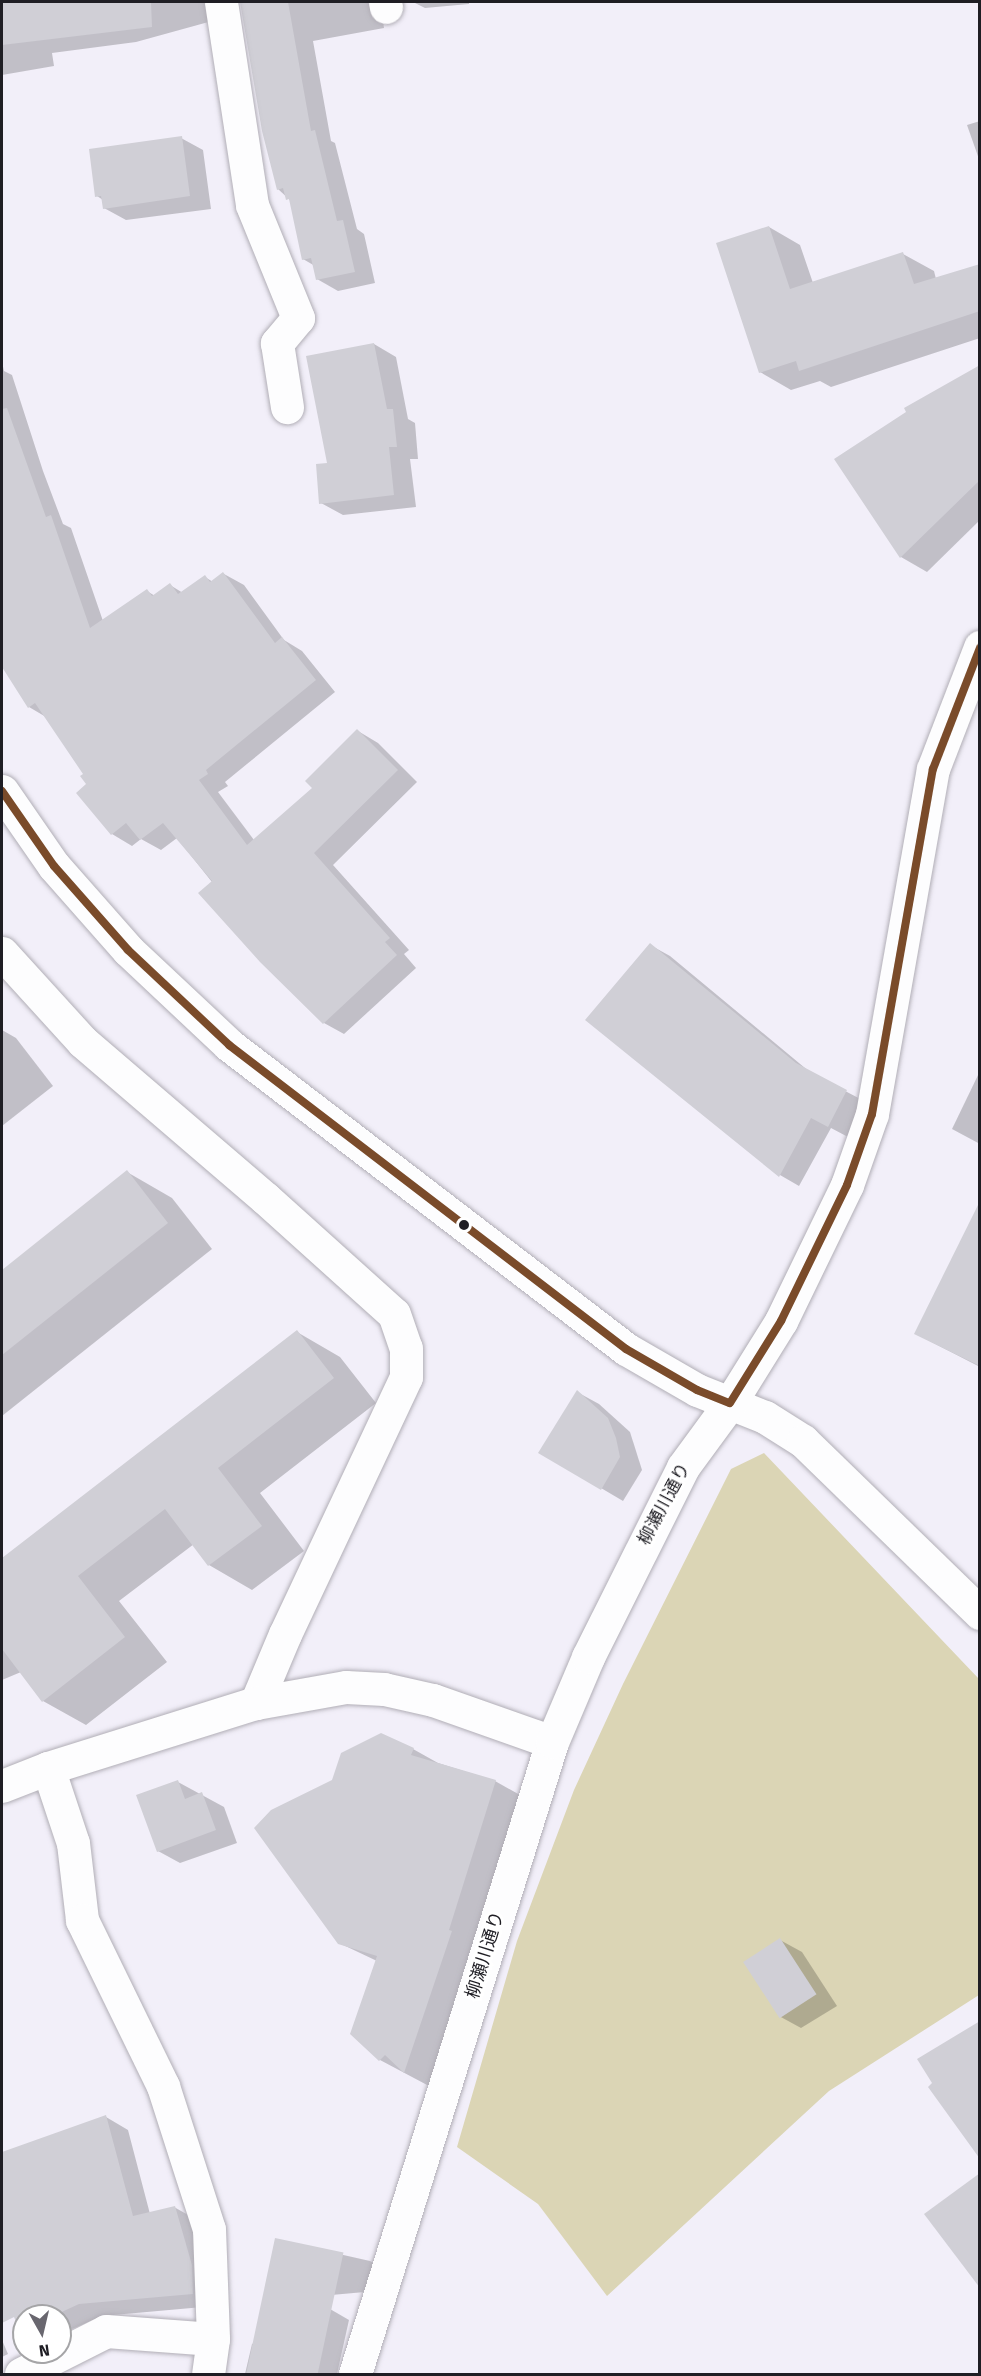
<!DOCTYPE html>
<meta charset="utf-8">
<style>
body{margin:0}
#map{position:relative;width:981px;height:2376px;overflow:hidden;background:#f2eff9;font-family:"Fira Sans","Noto Sans JP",sans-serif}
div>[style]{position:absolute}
.green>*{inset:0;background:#dbd5b5}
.shadow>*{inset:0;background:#0003}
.building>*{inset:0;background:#d0cfd6;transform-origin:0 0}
.roads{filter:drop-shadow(0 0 2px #b1aeb6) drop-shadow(0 0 2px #b1aeb6)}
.minor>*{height:33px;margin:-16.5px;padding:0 16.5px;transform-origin:16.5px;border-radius:16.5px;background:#fdfdfe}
.tertiary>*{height:33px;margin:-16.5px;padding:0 16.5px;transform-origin:16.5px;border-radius:16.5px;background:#fdfdfe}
.bus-1>*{height:8px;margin:-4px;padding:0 4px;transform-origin:4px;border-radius:4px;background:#7a4b2a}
.dots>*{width:16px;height:16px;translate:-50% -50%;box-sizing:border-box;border:3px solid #fff;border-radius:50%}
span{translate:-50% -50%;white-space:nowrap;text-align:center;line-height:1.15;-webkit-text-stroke:6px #fff;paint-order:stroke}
.street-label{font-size:18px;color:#1f1e24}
.frame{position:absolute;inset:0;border:3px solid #1f1e24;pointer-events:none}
.north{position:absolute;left:12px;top:2304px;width:60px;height:60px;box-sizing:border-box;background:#fff;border:2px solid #a5a5a7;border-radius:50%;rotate:172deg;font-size:16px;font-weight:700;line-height:24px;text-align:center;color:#1f1e24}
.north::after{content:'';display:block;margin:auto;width:21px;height:27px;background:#69676f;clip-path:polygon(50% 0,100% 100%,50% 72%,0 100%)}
</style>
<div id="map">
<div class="green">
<div style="clip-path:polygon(764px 1453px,979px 1679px,979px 1995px,829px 2091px,607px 2296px,538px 2204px,457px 2147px,517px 1941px,574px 1790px,623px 1684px,731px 1469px)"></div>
</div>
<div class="shadow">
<div style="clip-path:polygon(2px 2px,228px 2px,223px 18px,136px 42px,52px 53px,54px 66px,2px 75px)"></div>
<div style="clip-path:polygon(242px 2px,392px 2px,382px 13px,384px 28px,313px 41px,331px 141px,335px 143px,357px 229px,364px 234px,375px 283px,338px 291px,317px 279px,315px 266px,303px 259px,291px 201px,278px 189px,263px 131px)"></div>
<div style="clip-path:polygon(413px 2px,469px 2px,469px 4px,425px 8px)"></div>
<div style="clip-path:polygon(980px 121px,980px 162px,967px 125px)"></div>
<div style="clip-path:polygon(181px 138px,203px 150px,211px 209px,126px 220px,104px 208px,103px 200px,97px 196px)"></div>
<div style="clip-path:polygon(769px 227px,800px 245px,813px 283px,903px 254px,934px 271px,936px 279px,980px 266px,980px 338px,831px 387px,820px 381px,791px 390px,760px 372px)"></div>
<div style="clip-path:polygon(374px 344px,396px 357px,408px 419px,415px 423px,418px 459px,410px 459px,416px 507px,343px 515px,321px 503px,329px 464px)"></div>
<div style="clip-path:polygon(2px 362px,4px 371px,12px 375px,43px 471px,63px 524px,71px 528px,103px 621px,147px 591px,155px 596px,170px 585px,183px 593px,205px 577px,213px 582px,224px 574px,244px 585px,284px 640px,302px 651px,335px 692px,225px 782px,228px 786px,218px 792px,254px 840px,315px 789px,358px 731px,378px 743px,417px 782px,333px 865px,409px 950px,404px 954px,416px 968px,344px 1034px,324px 1023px,177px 838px,161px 850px,141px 839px,132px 846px,112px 834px,85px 774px,46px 717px,29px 707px,2px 666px,7px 663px,2px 647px)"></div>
<div style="clip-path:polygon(980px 367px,980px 520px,927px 572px,901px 557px,836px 459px)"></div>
<div style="clip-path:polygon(650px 945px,670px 956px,811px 1073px,866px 1102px,848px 1137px,831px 1128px,799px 1186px,780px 1175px)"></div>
<div style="clip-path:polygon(2px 1030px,16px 1038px,53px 1086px,2px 1126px)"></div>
<div style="clip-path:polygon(980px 1071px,980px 1144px,952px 1129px)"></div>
<div style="clip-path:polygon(127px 1172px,172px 1198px,212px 1249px,2px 1416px,2px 1271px)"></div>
<div style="clip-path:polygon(980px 1204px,980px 1367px,916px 1334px)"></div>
<div style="clip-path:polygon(297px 1332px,340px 1357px,376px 1403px,260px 1493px,304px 1551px,252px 1590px,209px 1565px,194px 1544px,119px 1601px,167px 1662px,86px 1725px,43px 1701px,21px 1672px,2px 1680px,2px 1560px)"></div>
<div style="clip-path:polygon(577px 1392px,599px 1404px,630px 1432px,642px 1470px,623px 1501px,540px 1452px)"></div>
<div style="clip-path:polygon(413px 1749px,438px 1763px,495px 1781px,520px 1795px,429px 2086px,380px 2060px,352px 2034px,377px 1961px,339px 1943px,256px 1828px)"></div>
<div style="clip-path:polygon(178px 1782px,224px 1807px,237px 1843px,180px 1863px,158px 1851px)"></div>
<div style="clip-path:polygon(780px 1940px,802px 1952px,837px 2006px,801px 2028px,779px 2016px)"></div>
<div style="clip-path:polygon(106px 2117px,128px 2130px,150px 2214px,174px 2207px,197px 2220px,214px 2306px,102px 2316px,72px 2329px,60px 2322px,60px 2316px,50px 2316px,2px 2181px,2px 2153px)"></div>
<div style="clip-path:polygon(277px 2240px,370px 2261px,392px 2274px,387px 2290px,287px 2299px)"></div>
<div style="clip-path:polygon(330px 2309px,349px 2320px,337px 2374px,245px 2374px,252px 2344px)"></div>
<div style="clip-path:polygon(2px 2340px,8px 2354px,2px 2357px)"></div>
</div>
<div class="building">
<div style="clip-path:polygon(2px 2px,151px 2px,152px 27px,2px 45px)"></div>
<div style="clip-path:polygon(240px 2px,288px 2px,311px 131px,315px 130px,337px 221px,343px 220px,355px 272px,316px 280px,311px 258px,302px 260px,289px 199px,286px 200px,283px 188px,277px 190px,262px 131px)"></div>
<div style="clip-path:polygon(182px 136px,190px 196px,103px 209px,101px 196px,95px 197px,89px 149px)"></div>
<div style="clip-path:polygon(769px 226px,790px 289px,903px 252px,914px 284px,980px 264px,980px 311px,799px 371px,796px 361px,759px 373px,716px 243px)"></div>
<div style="clip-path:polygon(374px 343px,387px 409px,393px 409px,397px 447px,389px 447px,394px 495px,319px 504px,316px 464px,327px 463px,306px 356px)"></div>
<div style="clip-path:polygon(980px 365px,980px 480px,900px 558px,834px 459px,906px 412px,904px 408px)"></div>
<div style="clip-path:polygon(7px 408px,46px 517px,51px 515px,90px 628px,147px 589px,152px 596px,170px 583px,178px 594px,205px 575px,210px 582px,223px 572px,275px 643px,282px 637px,316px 680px,206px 770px,208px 774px,199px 780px,247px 845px,312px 788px,305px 781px,357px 729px,398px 770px,314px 853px,390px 938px,385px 942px,397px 955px,323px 1024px,260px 962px,198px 893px,212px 881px,163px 823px,140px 840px,126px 823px,111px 835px,76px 793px,86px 784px,80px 776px,83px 774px,35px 703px,28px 708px,2px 667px,2px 409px)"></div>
<div style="clip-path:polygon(650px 943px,796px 1063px,847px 1090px,828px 1127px,811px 1118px,779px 1177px,585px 1020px)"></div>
<div style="clip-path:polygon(127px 1170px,168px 1223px,2px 1355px,2px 1270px)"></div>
<div style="clip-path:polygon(980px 1201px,980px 1366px,914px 1334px)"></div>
<div style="clip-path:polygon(297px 1330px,334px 1378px,218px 1468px,262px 1526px,208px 1566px,165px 1509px,78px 1576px,125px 1637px,42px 1702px,2px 1649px,2px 1558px)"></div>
<div style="clip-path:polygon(577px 1390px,608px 1418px,616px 1438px,620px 1457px,601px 1490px,538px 1453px)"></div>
<div style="clip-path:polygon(381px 1733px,414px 1748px,411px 1755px,496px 1780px,449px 1930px,452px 1931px,404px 2073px,385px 2055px,379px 2061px,350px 2034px,377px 1956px,338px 1944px,254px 1828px,271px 1810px,332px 1780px,341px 1753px)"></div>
<div style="clip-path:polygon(178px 1780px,185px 1799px,202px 1792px,216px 1830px,157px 1852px,136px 1795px)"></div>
<div style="left:780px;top:1938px;width:67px;height:44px;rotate:57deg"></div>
<div style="clip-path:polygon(980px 2021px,980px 2159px,928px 2087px,932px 2083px,917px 2059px)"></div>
<div style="clip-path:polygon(106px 2115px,133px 2216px,175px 2206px,192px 2265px,193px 2294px,79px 2304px,53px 2316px,24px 2316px,24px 2329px,20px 2331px,14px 2317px,2px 2323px,2px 2152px)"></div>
<div style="clip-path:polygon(980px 2173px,980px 2288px,924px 2214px)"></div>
<div style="left:275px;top:2238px;width:70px;height:140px;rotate:12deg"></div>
</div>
<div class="roads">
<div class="minor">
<div style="left:221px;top:2px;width:205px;rotate:81.3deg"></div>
<div style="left:252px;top:205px;width:122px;rotate:67.8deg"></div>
<div style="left:298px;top:318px;width:33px;rotate:130deg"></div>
<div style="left:277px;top:343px;width:65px;rotate:81.1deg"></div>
<div style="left:385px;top:2px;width:5px;rotate:79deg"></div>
<div style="left:2px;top:953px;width:120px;rotate:47.7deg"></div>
<div style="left:83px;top:1042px;width:240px;rotate:40.6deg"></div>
<div style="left:265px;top:1198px;width:173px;rotate:42deg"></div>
<div style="left:394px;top:1314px;width:36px;rotate:71deg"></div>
<div style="left:406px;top:1348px;width:29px;rotate:90deg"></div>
<div style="left:406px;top:1377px;width:284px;rotate:115.2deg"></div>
<div style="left:285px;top:1634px;width:75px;rotate:112.8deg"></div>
<div style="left:48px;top:1768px;width:79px;rotate:71.6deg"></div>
<div style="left:73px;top:1843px;width:78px;rotate:83.3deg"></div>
<div style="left:82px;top:1920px;width:185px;rotate:64deg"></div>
<div style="left:163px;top:2086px;width:150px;rotate:72.2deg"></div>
<div style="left:209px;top:2229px;width:110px;rotate:87.9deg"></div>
<div style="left:213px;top:2339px;width:35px;rotate:98deg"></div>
<div style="left:2px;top:1786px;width:49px;rotate:-21.4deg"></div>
<div style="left:48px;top:1768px;width:218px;rotate:-17.4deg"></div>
<div style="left:256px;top:1703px;width:91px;rotate:-10.1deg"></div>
<div style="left:346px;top:1687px;width:38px;rotate:3deg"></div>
<div style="left:384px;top:1689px;width:50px;rotate:12.7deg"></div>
<div style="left:433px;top:1700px;width:126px;rotate:19.4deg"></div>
<div style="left:21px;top:2374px;width:95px;rotate:-26.8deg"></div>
<div style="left:106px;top:2331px;width:107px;rotate:4.3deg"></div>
</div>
<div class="tertiary">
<div style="left:2px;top:791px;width:91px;rotate:55.3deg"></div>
<div style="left:54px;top:866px;width:112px;rotate:48.6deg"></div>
<div style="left:128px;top:950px;width:139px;rotate:43.2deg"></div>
<div style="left:229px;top:1045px;width:500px;rotate:37.44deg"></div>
<div style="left:626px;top:1349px;width:82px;rotate:30deg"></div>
<div style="left:697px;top:1390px;width:73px;rotate:21.7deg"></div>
<div style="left:765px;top:1417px;width:45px;rotate:32.3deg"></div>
<div style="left:803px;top:1441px;width:247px;rotate:44.2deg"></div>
<div style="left:355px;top:2374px;width:662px;rotate:-72.69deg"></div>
<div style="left:552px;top:1742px;width:92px;rotate:-67deg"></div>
<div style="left:588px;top:1657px;width:212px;rotate:-63.4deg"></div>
<div style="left:683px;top:1467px;width:79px;rotate:-53.7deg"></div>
<div style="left:730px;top:1403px;width:97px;rotate:-58.1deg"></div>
<div style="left:781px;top:1321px;width:151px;rotate:-64.1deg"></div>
<div style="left:847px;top:1185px;width:75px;rotate:-70.6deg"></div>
<div style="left:872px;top:1114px;width:350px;rotate:-80deg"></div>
<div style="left:933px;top:769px;width:131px;rotate:-68.9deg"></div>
</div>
</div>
<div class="bus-1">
<div style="left:2px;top:791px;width:91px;rotate:55.3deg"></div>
<div style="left:54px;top:866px;width:112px;rotate:48.6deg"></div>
<div style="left:128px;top:950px;width:139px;rotate:43.2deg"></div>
<div style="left:229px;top:1045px;width:500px;rotate:37.44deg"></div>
<div style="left:626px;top:1349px;width:82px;rotate:30deg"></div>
<div style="left:697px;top:1390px;width:35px;rotate:22deg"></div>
<div style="left:730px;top:1403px;width:97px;rotate:-58.1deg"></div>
<div style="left:781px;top:1321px;width:151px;rotate:-64.1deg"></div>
<div style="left:847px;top:1185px;width:75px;rotate:-70.6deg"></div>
<div style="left:872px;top:1114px;width:350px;rotate:-80deg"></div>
<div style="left:933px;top:769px;width:130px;rotate:-68.8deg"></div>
</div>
<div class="dots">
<div style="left:464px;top:1225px;background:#1f1e24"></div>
</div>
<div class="street-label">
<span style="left:664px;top:1504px;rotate:-62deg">柳瀬川通り</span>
<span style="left:485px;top:1955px;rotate:-73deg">柳瀬川通り</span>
</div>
<div class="frame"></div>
<div class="north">N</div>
</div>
